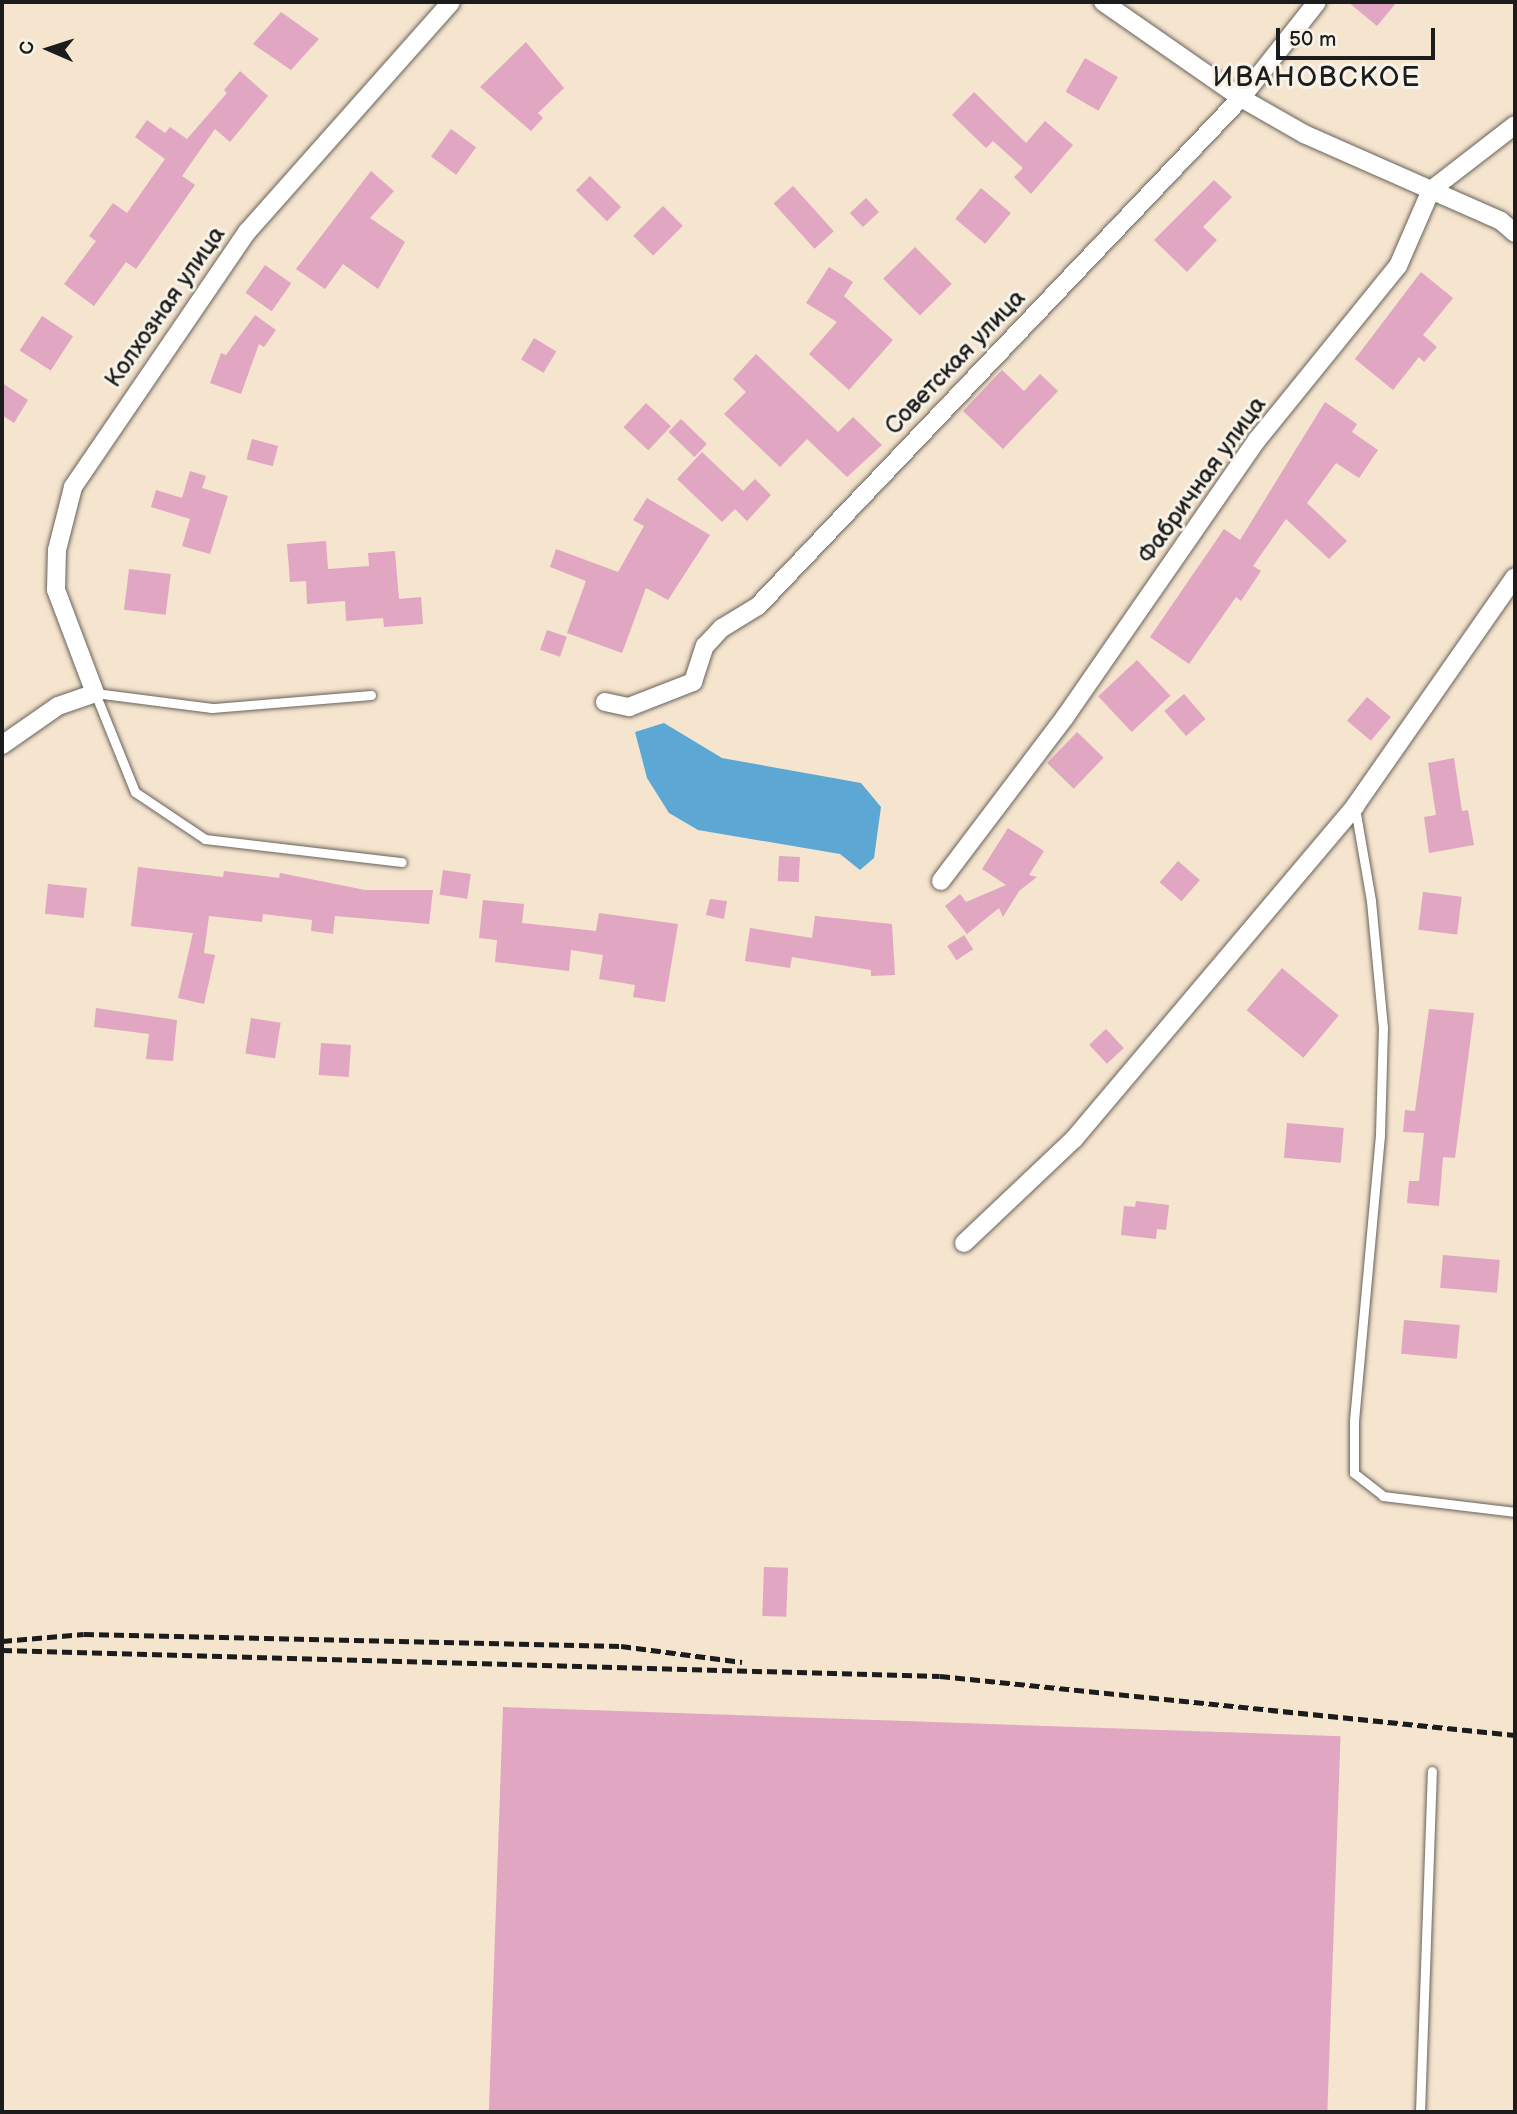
<!DOCTYPE html>
<meta charset="utf-8">
<style>
body{margin:0}
#map{position:relative;width:1517px;height:2114px;overflow:hidden;background:#f5e4ce;font-family:"Balsamiq Sans",sans-serif}
div>[style]{position:absolute}
.water>*{inset:0;background:#5da7d5}
.building>*{inset:0;background:#e0a6c2;transform-origin:0 0}
.roads{filter:drop-shadow(0 0 2px #68625a) drop-shadow(0 0 2px #68625a)}
.service>*{height:9px;margin:-4.5px;padding:0 4.5px;transform-origin:4.5px;border-radius:4.5px;background:#fff}
.minor>*{height:18px;margin:-9px;padding:0 9px;transform-origin:9px;border-radius:9px;background:#fff}
.rail>*{height:5px;margin-top:-2.5px;transform-origin:0;background:repeating-linear-gradient(90deg,#1c1c1c 0 10px,transparent 0 15px)}
span{translate:-50% -50%;white-space:nowrap;text-align:center;line-height:1.15;-webkit-text-stroke:6px #f7f3e8;paint-order:stroke}
.street-label{font-size:24px;color:#1c1c1c}
.quarter-label{font-size:28px;color:#1c1c1c;letter-spacing:2px}
.frame{position:absolute;inset:0;border:4px solid #1c1c1c;pointer-events:none}
.north{position:absolute;left:14px;top:14px;width:70px;height:70px;-webkit-text-stroke:5px #f7f3e8;paint-order:stroke;rotate:273deg;font-size:19px;font-weight:700;line-height:28px;text-align:center;color:#1c1c1c}
.north::after{content:'';display:block;margin:auto;width:24px;height:32px;background:#1c1c1c;clip-path:polygon(50% 0,100% 100%,50% 72%,0 100%)}
.scale{position:absolute;left:1276px;top:28px;width:159px;height:32px;box-sizing:border-box;border:4px solid #1c1c1c;border-top:0;padding-left:9px;font-size:21px;line-height:24px;white-space:nowrap;color:#1c1c1c;-webkit-text-stroke:5px #f7f3e8;paint-order:stroke}
</style>
<div id="map">
<div class="water">
<div style="clip-path:polygon(664px 723px,722px 758px,861px 783px,881px 807px,874px 858px,860px 870px,840px 854px,698px 830px,669px 813px,647px 778px,635px 732px)"></div>
</div>
<div class="building">
<div style="clip-path:polygon(1348px 2px,1397px 2px,1377px 26px)"></div>
<div style="clip-path:polygon(281px 12px,319px 39px,291px 70px,253px 44px)"></div>
<div style="clip-path:polygon(526px 42px,564px 88px,538px 113px,543px 118px,531px 131px,480px 87px)"></div>
<div style="left:1085px;top:58px;width:38px;height:39px;rotate:30deg"></div>
<div style="clip-path:polygon(240px 71px,268px 96px,230px 142px,215px 129px,182px 176px,195px 185px,136px 269px,126px 262px,94px 306px,64px 284px,96px 241px,89px 236px,113px 203px,127px 213px,165px 159px,135px 137px,147px 120px,165px 133px,170px 127px,187px 139px,227px 93px,224px 90px)"></div>
<div style="clip-path:polygon(974px 92px,1026px 143px,1045px 121px,1073px 145px,1031px 194px,1014px 177px,1023px 168px,993px 141px,986px 148px,952px 115px)"></div>
<div style="left:451px;top:129px;width:31px;height:34px;rotate:36deg"></div>
<div style="clip-path:polygon(371px 171px,394px 191px,370px 218px,405px 242px,378px 289px,343px 264px,325px 289px,296px 269px)"></div>
<div style="left:590px;top:176px;width:44px;height:20px;rotate:45deg"></div>
<div style="clip-path:polygon(1214px 180px,1232px 197px,1203px 227px,1217px 240px,1187px 272px,1154px 240px)"></div>
<div style="left:793px;top:186px;width:61px;height:26px;rotate:48deg"></div>
<div style="left:981px;top:188px;width:39px;height:40px;rotate:40deg"></div>
<div style="left:866px;top:198px;width:19px;height:22px;rotate:47deg"></div>
<div style="left:663px;top:206px;width:28px;height:42px;rotate:45deg"></div>
<div style="left:915px;top:247px;width:52px;height:45px;rotate:45deg"></div>
<div style="left:265px;top:265px;width:32px;height:34px;rotate:35deg"></div>
<div style="clip-path:polygon(829px 267px,853px 282px,844px 296px,893px 340px,849px 390px,809px 354px,837px 322px,806px 303px)"></div>
<div style="clip-path:polygon(1421px 272px,1453px 298px,1423px 335px,1437px 347px,1424px 362px,1419px 357px,1393px 390px,1355px 359px)"></div>
<div style="clip-path:polygon(255px 315px,276px 330px,264px 347px,259px 344px,241px 394px,210px 383px,221px 353px,226px 355px)"></div>
<div style="left:42px;top:316px;width:37px;height:41px;rotate:33deg"></div>
<div style="left:534px;top:338px;width:26px;height:25px;rotate:31deg"></div>
<div style="clip-path:polygon(756px 354px,838px 432px,853px 417px,882px 445px,847px 477px,807px 439px,780px 467px,724px 414px,746px 392px,733px 379px)"></div>
<div style="clip-path:polygon(1002px 370px,1024px 391px,1040px 374px,1058px 391px,1003px 449px,963px 411px)"></div>
<div style="clip-path:polygon(2px 383px,28px 400px,14px 423px,2px 415px)"></div>
<div style="clip-path:polygon(1325px 402px,1357px 424px,1352px 432px,1378px 450px,1359px 478px,1336px 463px,1307px 503px,1347px 541px,1329px 559px,1286px 519px,1253px 566px,1261px 571px,1241px 601px,1236px 597px,1189px 664px,1150px 637px,1224px 529px,1240px 540px)"></div>
<div style="left:646px;top:403px;width:34px;height:33px;rotate:43deg"></div>
<div style="left:681px;top:419px;width:36px;height:18px;rotate:44deg"></div>
<div style="left:252px;top:439px;width:27px;height:21px;rotate:15deg"></div>
<div style="clip-path:polygon(702px 452px,743px 491px,755px 479px,771px 495px,747px 521px,735px 509px,722px 522px,677px 479px)"></div>
<div style="clip-path:polygon(190px 471px,206px 476px,202px 488px,228px 496px,210px 554px,182px 546px,190px 519px,151px 507px,156px 490px,182px 498px)"></div>
<div style="clip-path:polygon(647px 498px,710px 535px,668px 600px,646px 588px,622px 653px,567px 633px,586px 581px,550px 567px,556px 549px,618px 572px,644px 526px,633px 520px)"></div>
<div style="clip-path:polygon(326px 541px,328px 569px,369px 566px,368px 553px,395px 551px,399px 599px,421px 597px,423px 624px,384px 627px,383px 618px,346px 621px,345px 601px,307px 604px,306px 581px,290px 582px,287px 544px)"></div>
<div style="left:129px;top:569px;width:42px;height:41px;rotate:7deg"></div>
<div style="left:547px;top:630px;width:21px;height:21px;rotate:19deg"></div>
<div style="left:1137px;top:660px;width:49px;height:53px;rotate:47deg"></div>
<div style="left:1184px;top:694px;width:33px;height:26px;rotate:49deg"></div>
<div style="left:1367px;top:697px;width:31px;height:31px;rotate:40deg"></div>
<div style="left:1077px;top:732px;width:37px;height:43px;rotate:44deg"></div>
<div style="clip-path:polygon(1454px 758px,1462px 811px,1468px 810px,1474px 845px,1429px 853px,1424px 817px,1436px 815px,1428px 763px)"></div>
<div style="clip-path:polygon(1008px 828px,1044px 851px,1029px 875px,1037px 877px,1019px 891px,1003px 917px,999px 908px,967px 934px,945px 906px,960px 894px,966px 902px,1006px 885px,982px 869px)"></div>
<div style="left:779px;top:856px;width:21px;height:25px;rotate:3deg"></div>
<div style="left:1178px;top:861px;width:29px;height:28px;rotate:41deg"></div>
<div style="clip-path:polygon(138px 867px,223px 877px,224px 871px,279px 878px,280px 873px,365px 890px,433px 890px,429px 924px,335px 916px,333px 934px,311px 931px,312px 920px,263px 914px,262px 922px,209px 916px,204px 953px,215px 955px,204px 1004px,178px 998px,193px 933px,131px 926px)"></div>
<div style="left:443px;top:870px;width:28px;height:25px;rotate:8deg"></div>
<div style="left:48px;top:884px;width:39px;height:30px;rotate:6deg"></div>
<div style="left:1423px;top:892px;width:39px;height:38px;rotate:7deg"></div>
<div style="clip-path:polygon(710px 899px,727px 901px,724px 919px,706px 915px)"></div>
<div style="clip-path:polygon(483px 900px,524px 904px,522px 923px,596px 931px,599px 913px,678px 924px,665px 1002px,633px 997px,635px 985px,599px 979px,603px 955px,571px 950px,569px 971px,495px 962px,497px 940px,479px 938px)"></div>
<div style="clip-path:polygon(815px 916px,892px 924px,895px 975px,871px 976px,871px 970px,792px 957px,790px 968px,745px 961px,750px 928px,812px 938px)"></div>
<div style="left:964px;top:935px;width:17px;height:20px;rotate:57deg"></div>
<div style="left:1282px;top:968px;width:74px;height:55px;rotate:40deg"></div>
<div style="clip-path:polygon(96px 1008px,177px 1020px,173px 1061px,146px 1059px,149px 1034px,94px 1027px)"></div>
<div style="clip-path:polygon(1429px 1009px,1474px 1013px,1455px 1158px,1443px 1157px,1439px 1206px,1407px 1203px,1409px 1181px,1419px 1181px,1424px 1133px,1403px 1132px,1405px 1110px,1415px 1111px)"></div>
<div style="left:251px;top:1018px;width:30px;height:36px;rotate:9deg"></div>
<div style="left:1106px;top:1029px;width:26px;height:23px;rotate:47deg"></div>
<div style="left:321px;top:1043px;width:30px;height:32px;rotate:4deg"></div>
<div style="left:1287px;top:1123px;width:57px;height:35px;rotate:5deg"></div>
<div style="clip-path:polygon(1136px 1201px,1169px 1205px,1166px 1230px,1157px 1229px,1156px 1239px,1121px 1235px,1124px 1206px,1135px 1207px)"></div>
<div style="left:1443px;top:1255px;width:57px;height:33px;rotate:5deg"></div>
<div style="left:1404px;top:1320px;width:56px;height:34px;rotate:5deg"></div>
<div style="left:764px;top:1567px;width:24px;height:49px;rotate:2deg"></div>
<div style="left:503px;top:1707px;width:838px;height:405px;rotate:2deg"></div>
</div>
<div class="roads">
<div class="service">
<div style="left:371px;top:695px;width:160px;rotate:175.3deg"></div>
<div style="left:212px;top:708px;width:118px;rotate:-172.7deg"></div>
<div style="left:95px;top:693px;width:107px;rotate:68deg"></div>
<div style="left:135px;top:792px;width:84px;rotate:33.9deg"></div>
<div style="left:205px;top:839px;width:198px;rotate:6.7deg"></div>
<div style="left:1355px;top:808px;width:94px;rotate:80.2deg"></div>
<div style="left:1371px;top:901px;width:127px;rotate:84.6deg"></div>
<div style="left:1383px;top:1027px;width:108px;rotate:91.6deg"></div>
<div style="left:1380px;top:1135px;width:288px;rotate:95.2deg"></div>
<div style="left:1354px;top:1422px;width:51px;rotate:90deg"></div>
<div style="left:1354px;top:1473px;width:37px;rotate:38deg"></div>
<div style="left:1383px;top:1496px;width:133px;rotate:6.9deg"></div>
<div style="left:1420px;top:2112px;width:341px;rotate:-88deg"></div>
</div>
<div class="minor">
<div style="left:1103px;top:2px;width:168px;rotate:34.8deg"></div>
<div style="left:1241px;top:98px;width:73px;rotate:29.7deg"></div>
<div style="left:1304px;top:134px;width:215px;rotate:23.8deg"></div>
<div style="left:1501px;top:221px;width:18px;rotate:41deg"></div>
<div style="left:605px;top:702px;width:25px;rotate:12deg"></div>
<div style="left:629px;top:707px;width:69px;rotate:-21.3deg"></div>
<div style="left:693px;top:682px;width:38px;rotate:-72deg"></div>
<div style="left:705px;top:646px;width:25px;rotate:-47deg"></div>
<div style="left:722px;top:628px;width:42px;rotate:-31.4deg"></div>
<div style="left:758px;top:606px;width:701px;rotate:-46.45deg"></div>
<div style="left:1241px;top:98px;width:122px;rotate:-51.6deg"></div>
<div style="left:2px;top:745px;width:68px;rotate:-34.9deg"></div>
<div style="left:58px;top:706px;width:39px;rotate:-19deg"></div>
<div style="left:95px;top:693px;width:110px;rotate:-110.7deg"></div>
<div style="left:56px;top:590px;width:40px;rotate:-88.6deg"></div>
<div style="left:57px;top:550px;width:65px;rotate:-75.7deg"></div>
<div style="left:73px;top:487px;width:309px;rotate:-55.7deg"></div>
<div style="left:247px;top:232px;width:307px;rotate:-48.4deg"></div>
<div style="left:941px;top:881px;width:206px;rotate:-52.9deg"></div>
<div style="left:1065px;top:717px;width:337px;rotate:-55.3deg"></div>
<div style="left:1257px;top:440px;width:224px;rotate:-51deg"></div>
<div style="left:1398px;top:266px;width:83px;rotate:-66.5deg"></div>
<div style="left:1431px;top:190px;width:106px;rotate:-37.7deg"></div>
<div style="left:964px;top:1243px;width:151px;rotate:-43.4deg"></div>
<div style="left:1074px;top:1139px;width:436px;rotate:-49.8deg"></div>
<div style="left:1355px;top:806px;width:279px;rotate:-55.1deg"></div>
</div>
</div>
<div class="rail">
<div style="left:2px;top:1641px;width:82px;rotate:-4.9deg"></div>
<div style="left:84px;top:1634px;width:537px;rotate:1.28deg"></div>
<div style="left:621px;top:1646px;width:122px;rotate:7.5deg"></div>
<div style="left:2px;top:1650px;width:938px;rotate:1.59deg"></div>
<div style="left:940px;top:1676px;width:578px;rotate:5.86deg"></div>
</div>
<div class="street-label">
<span style="left:165px;top:307px;rotate:-55deg">Колхозная улица</span>
<span style="left:955px;top:362px;rotate:-46deg">Советская улица</span>
<span style="left:1202px;top:480px;rotate:-54deg">Фабричная улица</span>
</div>
<div class="quarter-label">
<span style="left:1317px;top:78px">ИВАНОВСКОЕ</span>
</div>
<div class="frame"></div>
<div class="north">С</div>
<div class="scale">50 m</div>
</div>
